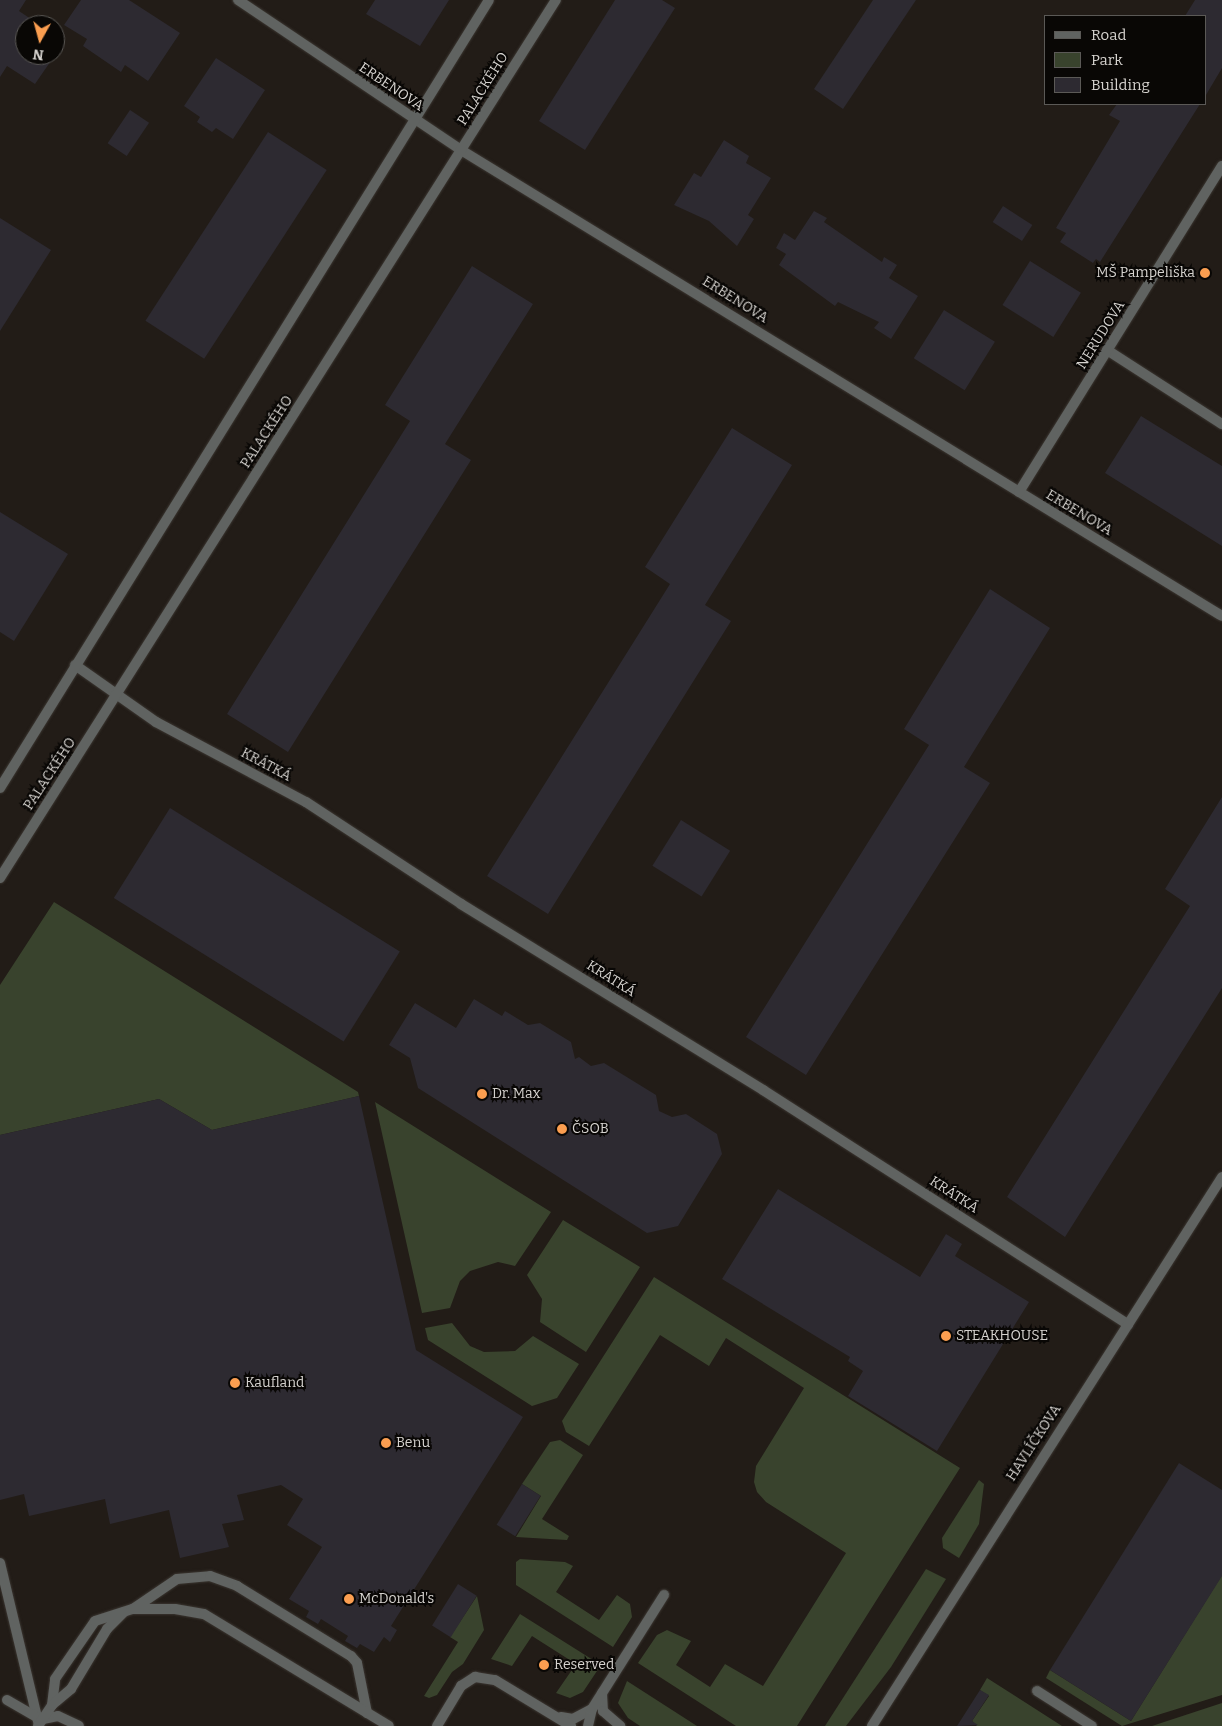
<!DOCTYPE html>
<meta charset="utf-8">
<style>
body{margin:0}
#map{position:relative;width:1222px;height:1726px;overflow:hidden;background:#221c17;font-family:Bitter,serif}
div>[style]{position:absolute}
.green>*{inset:0;background:#39432d}
.building>*{inset:0;background:#2d2a31;transform-origin:0 0}
.roads{filter:drop-shadow(0 0 1px #3b3631) drop-shadow(0 0 1px #3b3631)}
.service>*{height:10px;margin:-5px;padding:0 5px;transform-origin:5px;border-radius:5px;background:#606361}
.minor>*{height:10px;margin:-5px;padding:0 5px;transform-origin:5px;border-radius:5px;background:#606361}
.dots>*{width:14px;height:14px;translate:-50% -50%;box-sizing:border-box;border:2px solid #090705;border-radius:50%}
span{translate:-50% -50%;white-space:nowrap;text-align:center;line-height:1.15;-webkit-text-stroke:4px #090705;paint-order:stroke}
.street-label{font-size:14px;color:#d6d3cf}
.poi-label{font-size:14px;color:#d6d3cf}
.right{translate:-100% -50%;text-align:right}
.left{translate:0 -50%;text-align:left}
.legend{position:absolute;left:1044px;top:15px;width:162px;height:90px;box-sizing:border-box;background:#090705;border:1px solid #5b5956;margin:0;padding:6px 9px;list-style:none;font-size:15px;color:#d6d3cf}
.legend li{display:flex;align-items:center;gap:10px;height:25px}
.legend b{width:25px;border:1px solid #5b5956}
.north{position:absolute;left:15px;top:15px;width:50px;height:50px;box-sizing:border-box;background:#090705;border:1px solid #5b5956;border-radius:50%;rotate:187deg;font-size:14px;font-weight:700;line-height:20px;text-align:center;color:#d6d3cf}
.north::after{content:'';display:block;margin:auto;width:18px;height:22px;background:#fb9e50;clip-path:polygon(50% 0,100% 100%,50% 72%,0 100%)}
</style>
<div id="map">
<div class="green">
<div style="clip-path:polygon(54px 902px,358px 1092px,359px 1096px,212px 1130px,159px 1099px,0 1135px,0 985px)"></div>
<div style="clip-path:polygon(375px 1102px,551px 1212px,515px 1266px,498px 1262px,470px 1271px,460px 1281px,450px 1308px,422px 1313px)"></div>
<div style="clip-path:polygon(563px 1220px,640px 1267px,586px 1352px,540px 1322px,542px 1299px,527px 1275px)"></div>
<div style="clip-path:polygon(654px 1277px,960px 1468px,797px 1726px,736px 1726px,638px 1663px,657px 1635px,667px 1630px,691px 1641px,676px 1665px,710px 1687px,725px 1664px,763px 1686px,846px 1553px,766px 1502px,757px 1492px,754px 1482px,756px 1466px,804px 1388px,726px 1338px,709px 1366px,660px 1335px,589px 1446px,566px 1432px,562px 1421px)"></div>
<div style="clip-path:polygon(452px 1323px,470px 1346px,484px 1352px,515px 1351px,533px 1336px,579px 1364px,557px 1398px,532px 1406px,428px 1340px,425px 1328px)"></div>
<div style="clip-path:polygon(560px 1440px,583px 1455px,542px 1519px,569px 1536px,567px 1540px,516px 1537px,541px 1496px,522px 1484px,550px 1442px)"></div>
<div style="clip-path:polygon(979px 1480px,984px 1484px,979px 1524px,959px 1558px,943px 1548px,942px 1538px)"></div>
<div style="clip-path:polygon(520px 1559px,565px 1562px,573px 1566px,556px 1592px,599px 1620px,617px 1595px,630px 1604px,632px 1617px,613px 1647px,516px 1585px,516px 1562px)"></div>
<div style="clip-path:polygon(926px 1569px,946px 1579px,891px 1667px,846px 1726px,825px 1726px)"></div>
<div style="clip-path:polygon(1222px 1575px,1222px 1695px,1122px 1726px,1046px 1678px,1050px 1670px,1131px 1721px)"></div>
<div style="clip-path:polygon(477px 1596px,484px 1630px,463px 1664px,452px 1672px,437px 1695px,429px 1698px,424px 1696px,458px 1642px,450px 1637px)"></div>
<div style="clip-path:polygon(520px 1614px,601px 1665px,583px 1692px,570px 1698px,556px 1693px,576px 1664px,532px 1636px,512px 1666px,491px 1659px)"></div>
<div style="clip-path:polygon(987px 1678px,1062px 1726px,977px 1726px,972px 1721px,989px 1696px,980px 1690px)"></div>
<div style="clip-path:polygon(627px 1681px,697px 1726px,640px 1726px,628px 1718px,618px 1703px)"></div>
<div style="clip-path:polygon(1222px 1703px,1222px 1726px,1152px 1726px)"></div>
</div>
<div class="building">
<div style="clip-path:polygon(0 0,26px 0,19px 11px,37px 23px,25px 25px,25px 55px,55px 55px,35px 84px,7px 66px,0 77px)"></div>
<div style="clip-path:polygon(81px 0,129px 0,180px 33px,148px 81px,125px 65px,121px 72px,83px 46px,87px 39px,64px 25px)"></div>
<div style="clip-path:polygon(375px 0,449px 0,420px 46px,366px 14px)"></div>
<div style="clip-path:polygon(615px 0,662px 0,675px 8px,585px 150px,539px 121px)"></div>
<div style="clip-path:polygon(873px 0,916px 0,843px 109px,814px 89px)"></div>
<div style="clip-path:polygon(1195px 0,1222px 0,1222px 68px,1206px 95px,1206px 16px,1185px 16px)"></div>
<div style="clip-path:polygon(216px 58px,265px 90px,233px 139px,216px 128px,212px 132px,197px 122px,200px 117px,184px 106px)"></div>
<div style="clip-path:polygon(1117px 104px,1200px 104px,1100px 262px,1096px 259px,1093px 263px,1060px 242px,1066px 233px,1056px 228px,1120px 121px,1109px 115px)"></div>
<div style="left:130px;top:110px;width:23px;height:40px;rotate:34deg"></div>
<div style="left:268px;top:132px;width:70px;height:225px;rotate:33deg"></div>
<div style="clip-path:polygon(724px 140px,749px 156px,746px 163px,771px 178px,748px 215px,754px 219px,737px 246px,709px 221px,674px 205px,694px 173px,701px 177px)"></div>
<div style="left:1003px;top:206px;width:35px;height:19px;rotate:33deg"></div>
<div style="clip-path:polygon(814px 211px,827px 218px,824px 222px,882px 262px,884px 257px,897px 265px,889px 278px,918px 296px,891px 339px,874px 328px,879px 322px,838px 302px,835px 306px,779px 265px,786px 254px,776px 248px,784px 233px,795px 240px)"></div>
<div style="clip-path:polygon(0 218px,51px 250px,0 331px)"></div>
<div style="left:1030px;top:261px;width:60px;height:52px;rotate:32deg"></div>
<div style="clip-path:polygon(472px 266px,533px 304px,445px 444px,471px 460px,288px 752px,227px 714px,410px 421px,385px 405px)"></div>
<div style="left:944px;top:310px;width:60px;height:57px;rotate:32deg"></div>
<div style="clip-path:polygon(1141px 416px,1222px 466px,1222px 546px,1105px 473px)"></div>
<div style="clip-path:polygon(732px 428px,792px 465px,705px 605px,731px 621px,548px 914px,487px 876px,670px 584px,645px 567px)"></div>
<div style="clip-path:polygon(0 512px,68px 554px,14px 641px,0 632px)"></div>
<div style="clip-path:polygon(990px 589px,1050px 628px,964px 767px,990px 783px,806px 1075px,746px 1037px,929px 745px,904px 729px)"></div>
<div style="clip-path:polygon(1222px 797px,1222px 988px,1065px 1237px,1007px 1197px,1190px 906px,1165px 889px)"></div>
<div style="left:170px;top:808px;width:271px;height:106px;rotate:32deg"></div>
<div style="left:681px;top:820px;width:58px;height:54px;rotate:32deg"></div>
<div style="clip-path:polygon(474px 999px,502px 1016px,505px 1011px,528px 1025px,540px 1023px,571px 1042px,575px 1059px,579px 1057px,591px 1066px,604px 1063px,656px 1095px,659px 1111px,672px 1117px,686px 1114px,717px 1134px,722px 1154px,678px 1226px,647px 1233px,418px 1088px,410px 1058px,389px 1045px,415px 1003px,456px 1028px)"></div>
<div style="clip-path:polygon(359px 1096px,416px 1350px,523px 1417px,391px 1626px,397px 1630px,390px 1642px,384px 1637px,374px 1652px,360px 1644px,357px 1648px,345px 1641px,348px 1636px,321px 1619px,318px 1624px,306px 1617px,309px 1611px,289px 1599px,322px 1547px,287px 1525px,303px 1499px,281px 1485px,237px 1495px,244px 1520px,222px 1524px,229px 1547px,180px 1558px,169px 1510px,110px 1524px,105px 1499px,29px 1516px,24px 1494px,0 1500px,0 1135px,159px 1099px,212px 1130px)"></div>
<div style="clip-path:polygon(778px 1189px,920px 1277px,946px 1234px,962px 1244px,955px 1256px,1029px 1302px,937px 1451px,848px 1396px,863px 1371px,848px 1361px,850px 1357px,722px 1279px)"></div>
<div style="clip-path:polygon(1179px 1463px,1222px 1490px,1222px 1576px,1131px 1721px,1050px 1670px)"></div>
<div style="left:522px;top:1484px;width:22px;height:48px;rotate:32deg"></div>
<div style="left:458px;top:1584px;width:22px;height:49px;rotate:32deg"></div>
<div style="clip-path:polygon(980px 1690px,989px 1695px,972px 1721px,978px 1725px,957px 1726px)"></div>
</div>
<div class="roads">
<div class="service">
<div style="left:0;top:1563px;width:167px;rotate:76.5deg"></div>
<div style="left:133px;top:1609px;width:53px;rotate:-34.3deg"></div>
<div style="left:177px;top:1579px;width:33px;rotate:-5deg"></div>
<div style="left:210px;top:1576px;width:29px;rotate:20deg"></div>
<div style="left:237px;top:1586px;width:134px;rotate:31.6deg"></div>
<div style="left:351px;top:1656px;width:9px;rotate:49deg"></div>
<div style="left:357px;top:1663px;width:51px;rotate:78.7deg"></div>
<div style="left:1037px;top:1691px;width:65px;rotate:32.5deg"></div>
<div style="left:602px;top:1693px;width:18px;rotate:87deg"></div>
<div style="left:603px;top:1711px;width:23px;rotate:41deg"></div>
<div style="left:7px;top:1700px;width:36px;rotate:30deg"></div>
<div style="left:52px;top:1705px;width:26px;rotate:-83deg"></div>
<div style="left:55px;top:1679px;width:70px;rotate:-55.4deg"></div>
<div style="left:95px;top:1621px;width:40px;rotate:-18deg"></div>
<div style="left:133px;top:1609px;width:42px"></div>
<div style="left:175px;top:1609px;width:29px;rotate:10deg"></div>
<div style="left:204px;top:1614px;width:216px;rotate:31.2deg"></div>
<div style="left:561px;top:1717px;width:12px;rotate:9deg"></div>
<div style="left:573px;top:1719px;width:21px;rotate:-28deg"></div>
<div style="left:43px;top:1719px;width:15px;rotate:-11deg"></div>
<div style="left:58px;top:1716px;width:23px;rotate:25deg"></div>
<div style="left:38px;top:1726px;width:25px;rotate:-56deg"></div>
<div style="left:52px;top:1705px;width:25px;rotate:-40deg"></div>
<div style="left:71px;top:1689px;width:70px;rotate:-59deg"></div>
<div style="left:107px;top:1629px;width:24px;rotate:-45deg"></div>
<div style="left:437px;top:1726px;width:47px;rotate:-59deg"></div>
<div style="left:461px;top:1686px;width:17px;rotate:-33deg"></div>
<div style="left:475px;top:1677px;width:20px;rotate:9deg"></div>
<div style="left:495px;top:1680px;width:89px;rotate:31.2deg"></div>
<div style="left:588px;top:1726px;width:17px;rotate:-77deg"></div>
<div style="left:592px;top:1709px;width:135px;rotate:-57.7deg"></div>
</div>
<div class="minor">
<div style="left:238px;top:0;width:269px;rotate:33.9deg"></div>
<div style="left:461px;top:150px;width:892px;rotate:31.48deg"></div>
<div style="left:1107px;top:350px;width:137px;rotate:32.8deg"></div>
<div style="left:1019px;top:492px;width:384px;rotate:-58.1deg"></div>
<div style="left:75px;top:665px;width:99px;rotate:35.1deg"></div>
<div style="left:156px;top:722px;width:170px;rotate:28.1deg"></div>
<div style="left:306px;top:802px;width:186px;rotate:33.3deg"></div>
<div style="left:461px;top:904px;width:355px;rotate:31.6deg"></div>
<div style="left:763px;top:1090px;width:434px;rotate:32.7deg"></div>
<div style="left:0;top:788px;width:927px;rotate:-58.18deg"></div>
<div style="left:0;top:878px;width:1039px;rotate:-57.66deg"></div>
<div style="left:872px;top:1726px;width:651px;rotate:-57.48deg"></div>
</div>
</div>
<div class="dots">
<div style="left:1205px;top:273px;background:#fb9e50"></div>
<div style="left:482px;top:1094px;background:#fb9e50"></div>
<div style="left:562px;top:1129px;background:#fb9e50"></div>
<div style="left:946px;top:1336px;background:#fb9e50"></div>
<div style="left:235px;top:1383px;background:#fb9e50"></div>
<div style="left:386px;top:1443px;background:#fb9e50"></div>
<div style="left:349px;top:1599px;background:#fb9e50"></div>
<div style="left:544px;top:1665px;background:#fb9e50"></div>
</div>
<div class="street-label">
<span style="left:391px;top:87px;rotate:34deg">ERBENOVA</span>
<span style="left:483px;top:89px;rotate:-58deg">PALACKÉHO</span>
<span style="left:735px;top:300px;rotate:32deg">ERBENOVA</span>
<span style="left:1101px;top:335px;rotate:-58deg">NERUDOVA</span>
<span style="left:267px;top:432px;rotate:-57deg">PALACKÉHO</span>
<span style="left:1079px;top:513px;rotate:31deg">ERBENOVA</span>
<span style="left:266px;top:765px;rotate:28deg">KRÁTKÁ</span>
<span style="left:50px;top:774px;rotate:-57deg">PALACKÉHO</span>
<span style="left:611px;top:979px;rotate:32deg">KRÁTKÁ</span>
<span style="left:954px;top:1195px;rotate:33deg">KRÁTKÁ</span>
<span style="left:1034px;top:1443px;rotate:-57deg">HAVLÍČKOVA</span>
</div>
<div class="poi-label">
<span class="right" style="left:1195px;top:273px">MŠ Pampeliška</span>
<span class="left" style="left:492px;top:1094px">Dr. Max</span>
<span class="left" style="left:572px;top:1129px">ČSOB</span>
<span class="left" style="left:956px;top:1336px">STEAKHOUSE</span>
<span class="left" style="left:245px;top:1383px">Kaufland</span>
<span class="left" style="left:396px;top:1443px">Benu</span>
<span class="left" style="left:359px;top:1599px">McDonald's</span>
<span class="left" style="left:554px;top:1665px">Reserved</span>
</div>
<ul class="legend">
<li><b style="height:6px;background:#606361"></b>Road</li>
<li><b style="height:14px;background:#39432d"></b>Park</li>
<li><b style="height:14px;background:#2d2a31"></b>Building</li>
</ul>
<div class="north">N</div>
</div>
